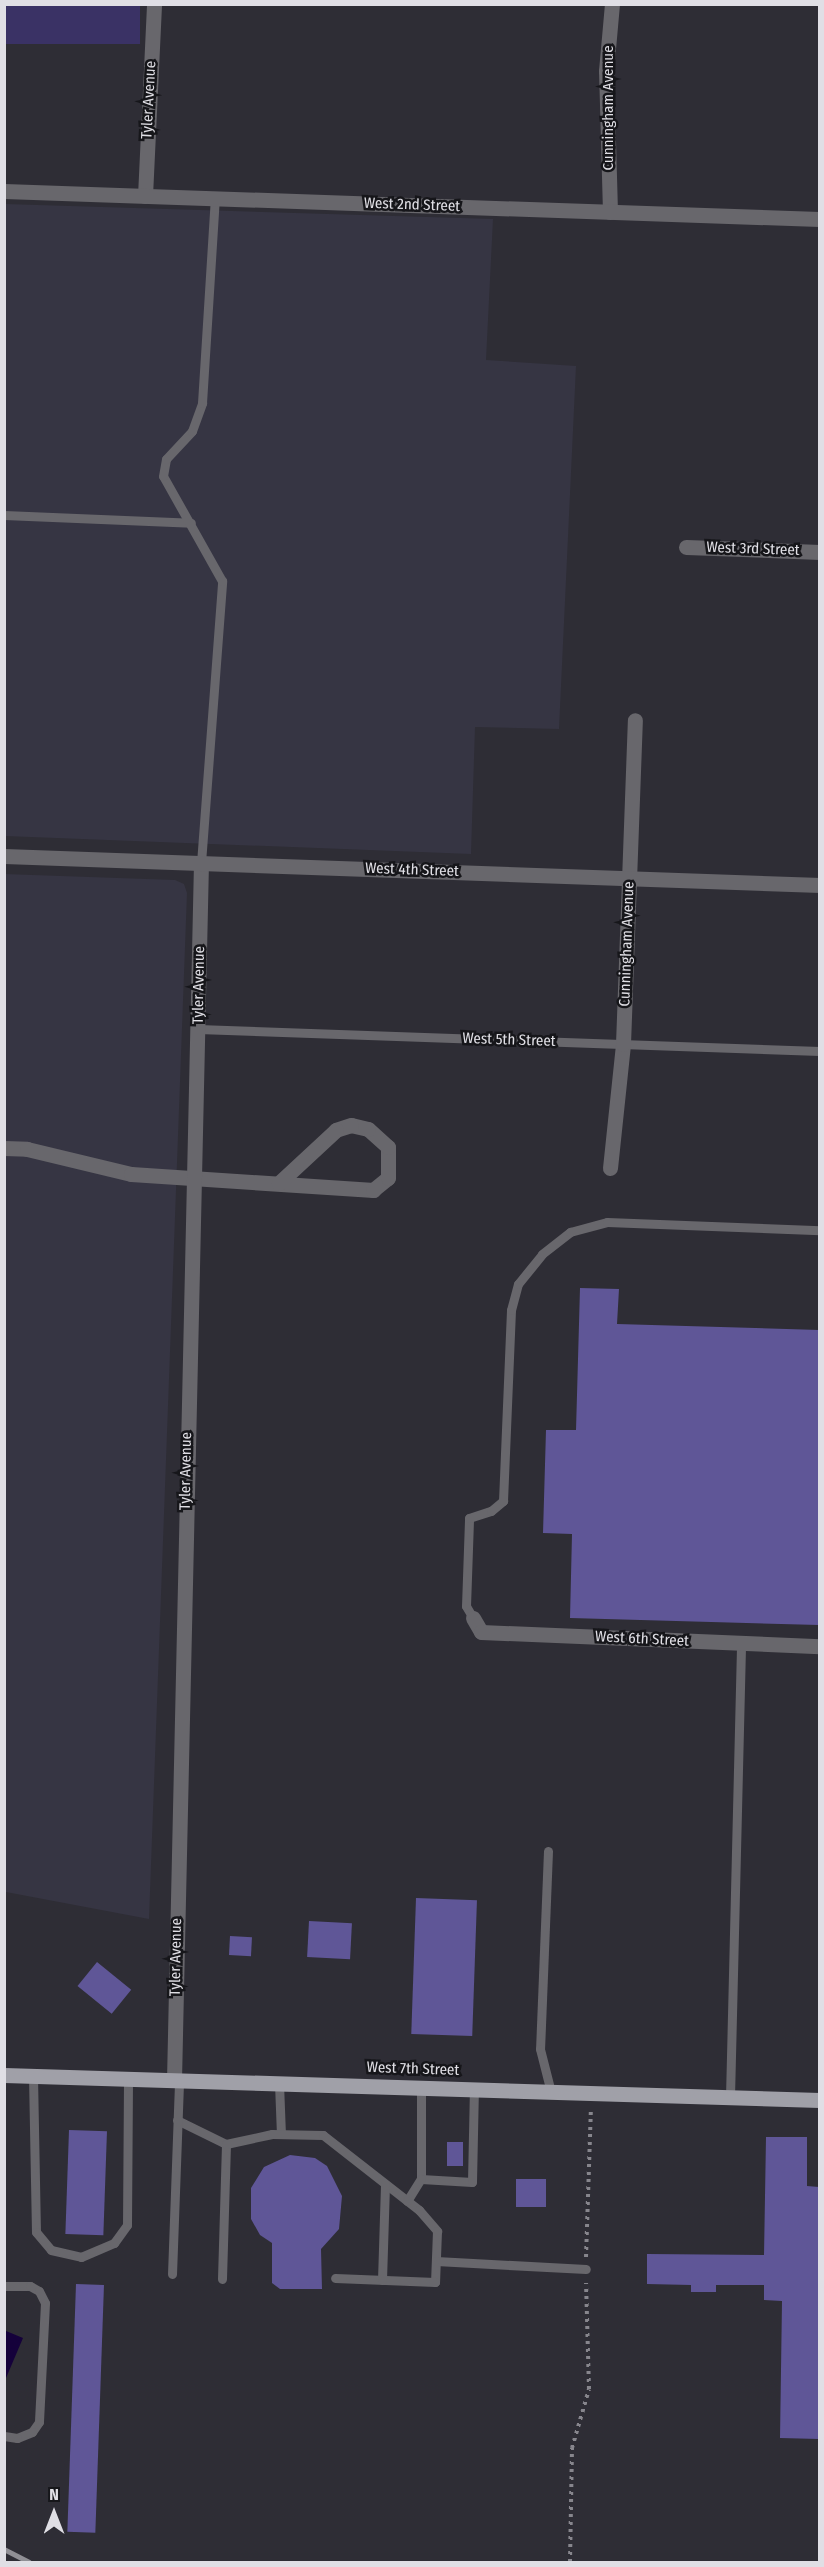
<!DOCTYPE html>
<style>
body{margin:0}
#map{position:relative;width:824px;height:2567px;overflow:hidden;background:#2e2d35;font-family:"Fira Sans Condensed",sans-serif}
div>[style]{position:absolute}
.built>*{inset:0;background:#363543}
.green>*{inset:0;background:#3a3265;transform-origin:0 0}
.water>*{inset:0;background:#15013b}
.building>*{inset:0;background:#5f5697;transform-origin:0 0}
.path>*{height:4px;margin-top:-2px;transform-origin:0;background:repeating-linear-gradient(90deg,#87868d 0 3px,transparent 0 7.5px)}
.service>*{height:9px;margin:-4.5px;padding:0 4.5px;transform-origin:4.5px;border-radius:4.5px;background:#68676c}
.minor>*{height:15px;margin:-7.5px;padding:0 7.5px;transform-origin:7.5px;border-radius:7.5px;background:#68676c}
.tertiary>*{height:15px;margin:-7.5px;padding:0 7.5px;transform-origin:7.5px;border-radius:7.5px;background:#68676c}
.primary>*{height:15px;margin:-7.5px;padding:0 7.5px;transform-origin:7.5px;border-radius:7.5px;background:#a0a0a8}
.rail>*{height:4.5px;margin:-2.25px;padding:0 2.25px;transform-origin:2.25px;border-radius:2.25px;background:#908f95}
span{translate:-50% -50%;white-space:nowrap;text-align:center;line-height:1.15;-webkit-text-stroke:5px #16161a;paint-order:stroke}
.street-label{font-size:15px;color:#e0dfe5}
.frame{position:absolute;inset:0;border:6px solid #e0dfe5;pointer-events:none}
.north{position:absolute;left:24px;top:2483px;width:60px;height:60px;-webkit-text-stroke:4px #16161a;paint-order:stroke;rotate:0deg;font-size:16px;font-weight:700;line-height:24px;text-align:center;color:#e0dfe5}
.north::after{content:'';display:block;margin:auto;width:21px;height:27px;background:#e0dfe5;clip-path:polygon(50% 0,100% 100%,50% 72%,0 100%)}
</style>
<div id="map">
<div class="built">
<div style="clip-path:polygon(5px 204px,493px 219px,486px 360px,576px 366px,559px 729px,475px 727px,471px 854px,5px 836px)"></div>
<div style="clip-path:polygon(4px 874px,175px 880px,184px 884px,187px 893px,149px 1919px,6px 1892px)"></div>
</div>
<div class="green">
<div style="left:5px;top:4px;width:135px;height:40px"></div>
</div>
<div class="water">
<div style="clip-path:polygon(6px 2331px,23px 2338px,6px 2378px,4px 2378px)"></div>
</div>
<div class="building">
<div style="clip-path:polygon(580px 1288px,619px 1289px,617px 1324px,819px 1330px,819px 1625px,570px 1618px,572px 1534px,543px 1533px,546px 1430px,576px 1430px)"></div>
<div style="left:416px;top:1898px;width:61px;height:136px;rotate:2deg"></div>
<div style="left:309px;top:1921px;width:43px;height:36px;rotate:3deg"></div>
<div style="left:230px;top:1936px;width:22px;height:19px;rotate:3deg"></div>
<div style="left:97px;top:1962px;width:44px;height:31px;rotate:39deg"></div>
<div style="left:69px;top:2130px;width:38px;height:104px;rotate:2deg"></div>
<div style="clip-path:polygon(766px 2137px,807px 2137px,807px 2186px,819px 2187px,819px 2439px,780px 2438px,782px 2301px,764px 2300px,764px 2285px,716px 2285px,716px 2292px,691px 2292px,691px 2285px,647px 2284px,647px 2254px,764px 2255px)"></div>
<div style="left:447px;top:2142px;width:16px;height:24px"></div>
<div style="clip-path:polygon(290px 2155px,315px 2158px,327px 2166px,342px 2196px,339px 2229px,321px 2249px,322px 2289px,280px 2289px,272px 2283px,272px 2243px,260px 2235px,251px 2219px,251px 2188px,264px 2167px)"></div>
<div style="left:516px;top:2179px;width:30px;height:28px"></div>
<div style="left:76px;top:2284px;width:28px;height:248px;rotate:2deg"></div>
</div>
<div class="path">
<div style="left:586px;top:2257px;width:148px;rotate:-88.1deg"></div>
<div style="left:570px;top:2562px;width:114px;rotate:-89deg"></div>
<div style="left:572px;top:2448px;width:61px;rotate:-73.9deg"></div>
<div style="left:589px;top:2389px;width:106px;rotate:-91.6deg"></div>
</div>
<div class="service">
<div style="left:4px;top:515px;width:187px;rotate:2.4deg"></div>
<div style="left:201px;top:863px;width:283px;rotate:-85.7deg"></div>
<div style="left:222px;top:581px;width:120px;rotate:-119.3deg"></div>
<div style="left:163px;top:476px;width:17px;rotate:-80deg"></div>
<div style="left:166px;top:459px;width:38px;rotate:-47deg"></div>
<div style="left:192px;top:431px;width:30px;rotate:-70deg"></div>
<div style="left:202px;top:403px;width:205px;rotate:-86.4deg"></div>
<div style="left:198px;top:1029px;width:622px;rotate:2.03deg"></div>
<div style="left:473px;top:1618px;width:14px;rotate:-120deg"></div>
<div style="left:466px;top:1606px;width:88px;rotate:-88deg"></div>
<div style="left:469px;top:1518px;width:23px;rotate:-18deg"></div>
<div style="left:491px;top:1511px;width:16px;rotate:-40deg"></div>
<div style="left:503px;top:1501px;width:191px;rotate:-87.6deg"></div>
<div style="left:511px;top:1310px;width:27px;rotate:-75deg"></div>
<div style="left:518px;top:1284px;width:38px;rotate:-51deg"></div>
<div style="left:542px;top:1254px;width:36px;rotate:-38deg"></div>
<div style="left:570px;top:1232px;width:38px;rotate:-15deg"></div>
<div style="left:607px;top:1222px;width:213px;rotate:2.2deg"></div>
<div style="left:548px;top:1851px;width:198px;rotate:92.3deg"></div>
<div style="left:540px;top:2049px;width:44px;rotate:75.7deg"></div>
<div style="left:33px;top:2076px;width:156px;rotate:88.9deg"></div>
<div style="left:36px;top:2232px;width:23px;rotate:50deg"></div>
<div style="left:51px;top:2250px;width:31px;rotate:13deg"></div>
<div style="left:81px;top:2257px;width:36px;rotate:-23deg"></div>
<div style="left:114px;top:2243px;width:22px;rotate:-54deg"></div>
<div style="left:127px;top:2225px;width:146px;rotate:-89.6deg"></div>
<div style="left:279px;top:2083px;width:51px;rotate:87.8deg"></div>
<div style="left:421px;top:2088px;width:91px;rotate:90deg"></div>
<div style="left:421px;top:2179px;width:51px;rotate:3.4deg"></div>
<div style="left:472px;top:2182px;width:93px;rotate:-88.8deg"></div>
<div style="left:730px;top:2097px;width:453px;rotate:-88.6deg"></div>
<div style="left:177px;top:2120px;width:55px;rotate:26.1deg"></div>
<div style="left:226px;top:2144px;width:135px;rotate:91.7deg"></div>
<div style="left:226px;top:2144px;width:47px;rotate:-12.3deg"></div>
<div style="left:272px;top:2134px;width:51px;rotate:1.1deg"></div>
<div style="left:323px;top:2135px;width:122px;rotate:38deg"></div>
<div style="left:419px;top:2210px;width:28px;rotate:49deg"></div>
<div style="left:437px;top:2231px;width:51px;rotate:92.2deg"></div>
<div style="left:435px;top:2282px;width:100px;rotate:-177.7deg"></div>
<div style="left:407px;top:2201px;width:26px;rotate:-58deg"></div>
<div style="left:436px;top:2261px;width:150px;rotate:3.1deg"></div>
<div style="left:172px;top:2274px;width:194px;rotate:-87.9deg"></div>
<div style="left:382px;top:2280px;width:96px;rotate:-88.2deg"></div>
<div style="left:4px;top:2286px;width:26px"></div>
<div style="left:30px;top:2286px;width:10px;rotate:29deg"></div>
<div style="left:39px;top:2291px;width:13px;rotate:63deg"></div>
<div style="left:45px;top:2303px;width:119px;rotate:92.9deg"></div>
<div style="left:39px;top:2422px;width:12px;rotate:125deg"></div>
<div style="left:32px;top:2432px;width:16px;rotate:158deg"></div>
<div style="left:17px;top:2438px;width:13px;rotate:-171deg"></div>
</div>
<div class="minor">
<div style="left:145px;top:196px;width:192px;rotate:-87.3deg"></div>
<div style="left:610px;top:212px;width:141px;rotate:-91.6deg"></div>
<div style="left:606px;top:71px;width:67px;rotate:-84.9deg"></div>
<div style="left:686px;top:547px;width:134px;rotate:2.1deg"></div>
<div style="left:4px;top:1148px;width:23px;rotate:2deg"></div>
<div style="left:27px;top:1149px;width:107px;rotate:13.5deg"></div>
<div style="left:131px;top:1174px;width:243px;rotate:3.8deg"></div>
<div style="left:373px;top:1190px;width:19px;rotate:-39deg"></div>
<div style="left:388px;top:1178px;width:31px;rotate:-90deg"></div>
<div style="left:388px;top:1147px;width:27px;rotate:-138deg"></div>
<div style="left:368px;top:1129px;width:17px;rotate:-167deg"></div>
<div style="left:351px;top:1125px;width:16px;rotate:162deg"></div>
<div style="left:336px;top:1130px;width:78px;rotate:137.1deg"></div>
<div style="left:610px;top:1168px;width:125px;rotate:-84deg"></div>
<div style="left:623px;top:1044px;width:324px;rotate:-87.9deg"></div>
<div style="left:473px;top:1618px;width:16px;rotate:60deg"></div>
<div style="left:481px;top:1632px;width:339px;rotate:2.4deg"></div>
<div style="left:174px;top:2080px;width:1217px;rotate:-88.73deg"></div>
</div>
<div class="tertiary">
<div style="left:4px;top:191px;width:816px;rotate:1.97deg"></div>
<div style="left:4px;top:856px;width:817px;rotate:2.04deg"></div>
</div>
<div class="primary">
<div style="left:4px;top:2075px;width:816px;rotate:1.75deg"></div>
</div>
<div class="rail">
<div style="left:4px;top:2549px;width:28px;rotate:27deg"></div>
</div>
<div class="street-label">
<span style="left:149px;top:100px;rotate:-87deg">Tyler Avenue</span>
<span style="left:609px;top:108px;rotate:-90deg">Cunningham Avenue</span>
<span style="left:412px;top:205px;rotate:2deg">West 2nd Street</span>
<span style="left:753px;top:549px;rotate:2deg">West 3rd Street</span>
<span style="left:412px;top:870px;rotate:2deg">West 4th Street</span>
<span style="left:627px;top:944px;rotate:-88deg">Cunningham Avenue</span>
<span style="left:199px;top:985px;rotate:-89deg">Tyler Avenue</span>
<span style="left:509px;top:1040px;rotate:2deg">West 5th Street</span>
<span style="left:186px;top:1471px;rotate:-89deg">Tyler Avenue</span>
<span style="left:642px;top:1639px;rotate:3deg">West 6th Street</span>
<span style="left:176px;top:1957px;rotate:-89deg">Tyler Avenue</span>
<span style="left:413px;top:2069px;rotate:2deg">West 7th Street</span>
</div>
<div class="frame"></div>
<div class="north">N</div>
</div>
